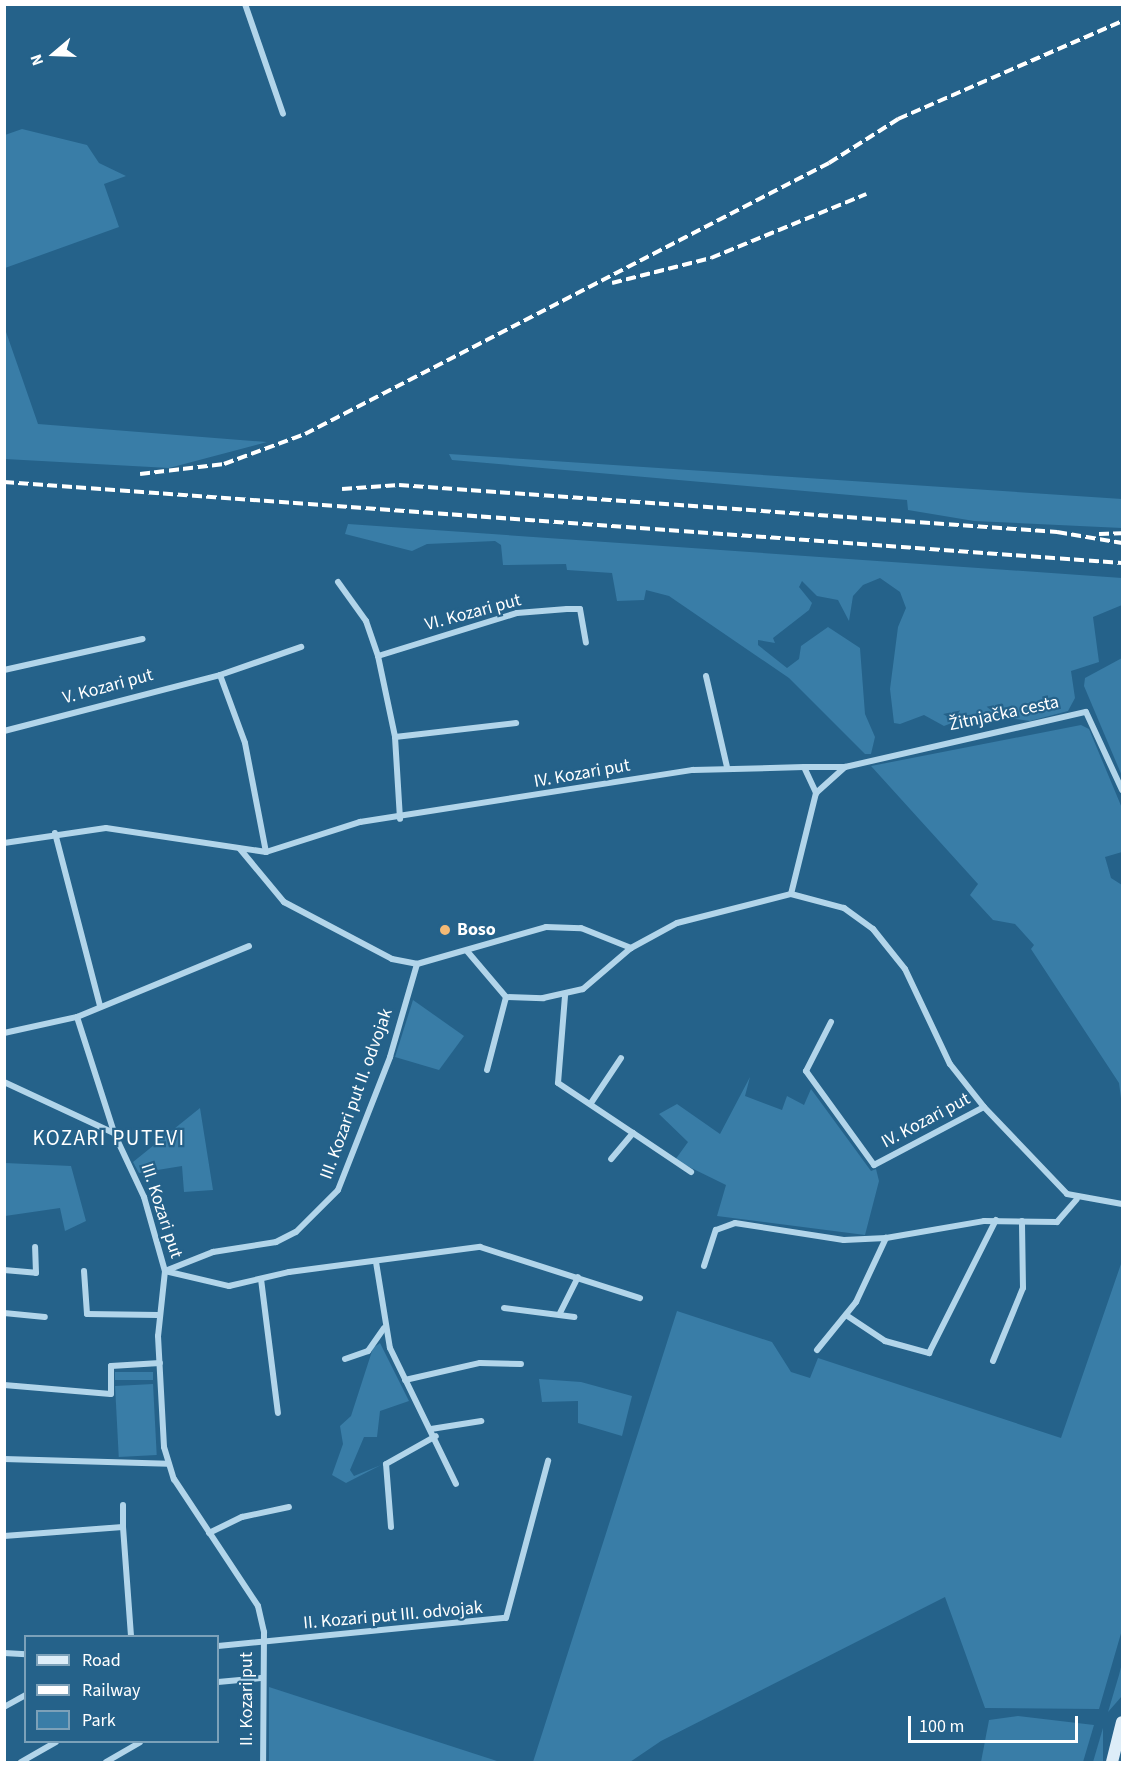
<!DOCTYPE html>
<meta charset="utf-8">
<style>
body{margin:0}
#map{position:relative;width:1127px;height:1767px;overflow:hidden;background:#25628a;font-family:"Source Sans 3",sans-serif}
div>[style]{position:absolute}
.green>*{inset:0;background:#397da7;transform-origin:0 0}
.minor>*{height:6px;margin:-3px;padding:0 3px;transform-origin:3px;border-radius:3px;background:#b2d5ea}
.secondary>*{height:12px;margin:-6px;padding:0 6px;transform-origin:6px;border-radius:6px;background:#ddedf8}
.rail>*{height:4px;margin-top:-2px;transform-origin:0;background:repeating-linear-gradient(90deg,#fff 0 10px,transparent 0 14.5px)}
.dots>*{width:16px;height:16px;translate:-50% -50%;box-sizing:border-box;border:3px solid #25628a;border-radius:50%}
span{translate:-50% -50%;white-space:nowrap;text-align:center;line-height:1.15;-webkit-text-stroke:4.5px #25628a;paint-order:stroke}
.street-label{font-size:18px;color:#fff}
.poi-label{font-size:18px;color:#fff;font-weight:700}
.left{translate:0 -50%;text-align:left}
.quarter-label{font-size:21px;color:#fff;letter-spacing:1.5px}
.frame{position:absolute;inset:0;border:6px solid #fff;pointer-events:none}
.legend{position:absolute;left:24px;top:1635px;width:195px;height:108px;box-sizing:border-box;background:#25628a;border:2px solid #7ca1b9;margin:0;padding:8px 10px;list-style:none;font-size:18px;color:#fff}
.legend li{display:flex;align-items:center;gap:12px;height:30px}
.legend b{width:30px;border:2px solid #7ca1b9}
.north{position:absolute;left:24px;top:24px;width:60px;height:60px;-webkit-text-stroke:4px #25628a;paint-order:stroke;rotate:251deg;font-size:16px;font-weight:700;line-height:24px;text-align:center;color:#fff}
.north::after{content:'';display:block;margin:auto;width:21px;height:27px;background:#fff;clip-path:polygon(50% 0,100% 100%,50% 72%,0 100%)}
.scale{position:absolute;left:908px;top:1716px;width:170px;height:27px;box-sizing:border-box;border:3px solid #fff;border-top:0;padding-left:8px;font-size:18px;line-height:21px;white-space:nowrap;color:#fff;-webkit-text-stroke:4px #25628a;paint-order:stroke}
</style>
<div id="map">
<div class="green">
<div style="clip-path:polygon(22px 129px,87px 145px,99px 163px,126px 176px,104px 184px,119px 227px,5px 268px,5px 135px)"></div>
<div style="clip-path:polygon(5px 329px,38px 424px,267px 442px,169px 468px,5px 459px)"></div>
<div style="clip-path:polygon(449px 454px,1122px 499px,1122px 528px,974px 521px,908px 510px,907px 500px,452px 460px)"></div>
<div style="clip-path:polygon(348px 524px,1122px 578px,1122px 605px,1093px 617px,1099px 662px,1071px 671px,1075px 698px,1068px 711px,1030px 721px,977px 713px,944px 726px,924px 715px,900px 724px,894px 723px,890px 689px,898px 627px,906px 608px,900px 592px,880px 578px,863px 585px,853px 596px,849px 621px,838px 600px,817px 596px,802px 581px,799px 587px,812px 603px,809px 610px,773px 638px,775px 643px,758px 640px,758px 645px,787px 668px,799px 659px,801px 646px,828px 627px,860px 648px,865px 714px,875px 737px,871px 754px,865px 754px,789px 678px,669px 596px,646px 590px,644px 600px,617px 601px,612px 573px,567px 570px,566px 564px,503px 565px,501px 545px,495px 541px,427px 544px,412px 551px,345px 534px)"></div>
<div style="clip-path:polygon(1122px 658px,1122px 776px,1084px 686px,1085px 678px)"></div>
<div style="clip-path:polygon(1081px 725px,1089px 729px,1122px 808px,1122px 852px,1105px 857px,1111px 878px,1122px 885px,1122px 1106px,1119px 1083px,1031px 949px,1034px 945px,1015px 924px,993px 920px,970px 895px,978px 884px,871px 766px)"></div>
<div style="clip-path:polygon(413px 1000px,464px 1036px,439px 1070px,395px 1057px)"></div>
<div style="clip-path:polygon(750px 1077px,745px 1096px,782px 1110px,787px 1096px,804px 1105px,811px 1089px,871px 1171px,876px 1169px,879px 1181px,865px 1235px,717px 1216px,726px 1185px,675px 1160px,688px 1142px,659px 1114px,677px 1104px,720px 1134px)"></div>
<div style="clip-path:polygon(200px 1108px,213px 1190px,184px 1192px,182px 1166px,139px 1173px,133px 1162px)"></div>
<div style="clip-path:polygon(5px 1163px,71px 1166px,86px 1221px,65px 1231px,60px 1208px,5px 1216px)"></div>
<div style="clip-path:polygon(1122px 1261px,1122px 1630px,1099px 1709px,985px 1708px,945px 1597px,661px 1741px,630px 1762px,533px 1762px,677px 1311px,772px 1342px,791px 1372px,810px 1378px,818px 1358px,1061px 1438px)"></div>
<div style="clip-path:polygon(380px 1343px,409px 1401px,380px 1411px,377px 1437px,364px 1437px,350px 1470px,354px 1476px,381px 1465px,346px 1483px,332px 1475px,343px 1444px,340px 1426px,351px 1416px,373px 1348px)"></div>
<div style="left:153px;top:1372px;width:8px;height:38px;rotate:90deg"></div>
<div style="clip-path:polygon(539px 1379px,581px 1382px,632px 1396px,622px 1436px,578px 1423px,578px 1401px,542px 1402px)"></div>
<div style="left:153px;top:1384px;width:71px;height:38px;rotate:87deg"></div>
<div style="clip-path:polygon(1122px 1663px,1122px 1696px,1108px 1712px,1119px 1675px)"></div>
<div style="clip-path:polygon(269px 1687px,500px 1762px,269px 1762px)"></div>
<div style="clip-path:polygon(1018px 1716px,1094px 1725px,1083px 1762px,981px 1762px,989px 1720px)"></div>
<div style="clip-path:polygon(1103px 1728px,1103px 1762px,1093px 1762px)"></div>
</div>
<div class="minor">
<div style="left:245px;top:4px;width:116px;rotate:70.9deg"></div>
<div style="left:338px;top:582px;width:48px;rotate:54.3deg"></div>
<div style="left:366px;top:621px;width:37px;rotate:71deg"></div>
<div style="left:378px;top:656px;width:83px;rotate:78.1deg"></div>
<div style="left:395px;top:737px;width:82px;rotate:86.5deg"></div>
<div style="left:378px;top:656px;width:145px;rotate:-17.2deg"></div>
<div style="left:517px;top:613px;width:50px;rotate:-4.6deg"></div>
<div style="left:567px;top:609px;width:13px"></div>
<div style="left:580px;top:609px;width:34px;rotate:80deg"></div>
<div style="left:4px;top:670px;width:142px;rotate:-12.6deg"></div>
<div style="left:220px;top:675px;width:72px;rotate:69.8deg"></div>
<div style="left:245px;top:743px;width:111px;rotate:79.1deg"></div>
<div style="left:706px;top:676px;width:93px;rotate:77deg"></div>
<div style="left:4px;top:731px;width:223px;rotate:-14.5deg"></div>
<div style="left:220px;top:675px;width:86px;rotate:-19.1deg"></div>
<div style="left:395px;top:737px;width:122px;rotate:-6.6deg"></div>
<div style="left:804px;top:767px;width:41px"></div>
<div style="left:845px;top:767px;width:39px;rotate:138deg"></div>
<div style="left:845px;top:767px;width:247px;rotate:-12.9deg"></div>
<div style="left:1086px;top:712px;width:86px;rotate:65.2deg"></div>
<div style="left:55px;top:833px;width:179px;rotate:75.4deg"></div>
<div style="left:4px;top:843px;width:103px;rotate:-8.4deg"></div>
<div style="left:106px;top:828px;width:162px;rotate:8.5deg"></div>
<div style="left:266px;top:852px;width:99px;rotate:-17.7deg"></div>
<div style="left:360px;top:822px;width:337px;rotate:-8.9deg"></div>
<div style="left:693px;top:770px;width:111px;rotate:-1.5deg"></div>
<div style="left:804px;top:767px;width:29px;rotate:65deg"></div>
<div style="left:816px;top:793px;width:104px;rotate:103.9deg"></div>
<div style="left:240px;top:849px;width:69px;rotate:50.3deg"></div>
<div style="left:284px;top:902px;width:122px;rotate:27.8deg"></div>
<div style="left:392px;top:959px;width:25px;rotate:11deg"></div>
<div style="left:417px;top:964px;width:134px;rotate:-16deg"></div>
<div style="left:546px;top:927px;width:35px;rotate:2deg"></div>
<div style="left:581px;top:928px;width:54px;rotate:21.8deg"></div>
<div style="left:631px;top:948px;width:52px;rotate:-28.5deg"></div>
<div style="left:677px;top:923px;width:118px;rotate:-14.3deg"></div>
<div style="left:791px;top:894px;width:55px;rotate:14.8deg"></div>
<div style="left:844px;top:908px;width:36px;rotate:36deg"></div>
<div style="left:873px;top:929px;width:51px;rotate:51.3deg"></div>
<div style="left:905px;top:969px;width:105px;rotate:64.7deg"></div>
<div style="left:950px;top:1064px;width:55px;rotate:51.7deg"></div>
<div style="left:984px;top:1107px;width:120px;rotate:46.3deg"></div>
<div style="left:1067px;top:1194px;width:56px;rotate:10.3deg"></div>
<div style="left:467px;top:951px;width:60px;rotate:49.7deg"></div>
<div style="left:506px;top:997px;width:37px;rotate:2deg"></div>
<div style="left:543px;top:998px;width:41px;rotate:-12.7deg"></div>
<div style="left:583px;top:989px;width:63px;rotate:-40.5deg"></div>
<div style="left:565px;top:996px;width:87px;rotate:94.6deg"></div>
<div style="left:558px;top:1083px;width:90px;rotate:33.7deg"></div>
<div style="left:633px;top:1133px;width:34px;rotate:130deg"></div>
<div style="left:77px;top:1017px;width:121px;rotate:72.2deg"></div>
<div style="left:831px;top:1022px;width:55px;rotate:117deg"></div>
<div style="left:806px;top:1071px;width:116px;rotate:54.1deg"></div>
<div style="left:874px;top:1165px;width:124px;rotate:-27.8deg"></div>
<div style="left:4px;top:1033px;width:75px;rotate:-12.4deg"></div>
<div style="left:77px;top:1017px;width:186px;rotate:-22.4deg"></div>
<div style="left:487px;top:1070px;width:75px;rotate:-75.4deg"></div>
<div style="left:4px;top:1082px;width:121px;rotate:24.9deg"></div>
<div style="left:114px;top:1133px;width:71px;rotate:64.9deg"></div>
<div style="left:144px;top:1197px;width:77px;rotate:74.2deg"></div>
<div style="left:165px;top:1271px;width:65px;rotate:96.1deg"></div>
<div style="left:158px;top:1336px;width:111px;rotate:86.9deg"></div>
<div style="left:164px;top:1447px;width:34px;rotate:73deg"></div>
<div style="left:174px;top:1479px;width:152px;rotate:56.5deg"></div>
<div style="left:258px;top:1606px;width:27px;rotate:77deg"></div>
<div style="left:264px;top:1632px;width:130px;rotate:90.4deg"></div>
<div style="left:591px;top:1103px;width:54px;rotate:-56.3deg"></div>
<div style="left:633px;top:1133px;width:70px;rotate:33.9deg"></div>
<div style="left:376px;top:1262px;width:87px;rotate:80.8deg"></div>
<div style="left:390px;top:1348px;width:151px;rotate:64.1deg"></div>
<div style="left:704px;top:1266px;width:38px;rotate:-72deg"></div>
<div style="left:716px;top:1230px;width:20px;rotate:-20deg"></div>
<div style="left:735px;top:1223px;width:110px;rotate:8.9deg"></div>
<div style="left:844px;top:1240px;width:42px;rotate:-2.7deg"></div>
<div style="left:886px;top:1238px;width:99px;rotate:-9.8deg"></div>
<div style="left:984px;top:1221px;width:73px;rotate:0.8deg"></div>
<div style="left:1057px;top:1222px;width:30px;rotate:-49deg"></div>
<div style="left:4px;top:1270px;width:32px;rotate:5deg"></div>
<div style="left:36px;top:1273px;width:26px;rotate:-92deg"></div>
<div style="left:84px;top:1271px;width:43px;rotate:86deg"></div>
<div style="left:87px;top:1314px;width:71px;rotate:0.8deg"></div>
<div style="left:165px;top:1271px;width:66px;rotate:13.2deg"></div>
<div style="left:229px;top:1286px;width:62px;rotate:-13.1deg"></div>
<div style="left:289px;top:1272px;width:193px;rotate:-7.5deg"></div>
<div style="left:480px;top:1247px;width:168px;rotate:17.7deg"></div>
<div style="left:165px;top:1271px;width:52px;rotate:-21.6deg"></div>
<div style="left:213px;top:1252px;width:64px;rotate:-9deg"></div>
<div style="left:276px;top:1242px;width:22px;rotate:-27deg"></div>
<div style="left:296px;top:1232px;width:59px;rotate:-45deg"></div>
<div style="left:338px;top:1190px;width:143px;rotate:-68.6deg"></div>
<div style="left:390px;top:1057px;width:97px;rotate:-73.8deg"></div>
<div style="left:261px;top:1279px;width:135px;rotate:82.8deg"></div>
<div style="left:504px;top:1308px;width:71px;rotate:7.3deg"></div>
<div style="left:4px;top:1313px;width:41px;rotate:5.6deg"></div>
<div style="left:560px;top:1313px;width:40px;rotate:-63.4deg"></div>
<div style="left:846px;top:1315px;width:47px;rotate:33.7deg"></div>
<div style="left:885px;top:1341px;width:46px;rotate:15.3deg"></div>
<div style="left:929px;top:1353px;width:149px;rotate:-63.3deg"></div>
<div style="left:817px;top:1350px;width:62px;rotate:-50.9deg"></div>
<div style="left:856px;top:1302px;width:71px;rotate:-64.9deg"></div>
<div style="left:345px;top:1359px;width:24px;rotate:-19deg"></div>
<div style="left:368px;top:1351px;width:28px;rotate:-55deg"></div>
<div style="left:993px;top:1361px;width:79px;rotate:-67.7deg"></div>
<div style="left:1023px;top:1288px;width:67px;rotate:-90.9deg"></div>
<div style="left:405px;top:1380px;width:77px;rotate:-12.8deg"></div>
<div style="left:480px;top:1363px;width:41px;rotate:1.4deg"></div>
<div style="left:4px;top:1385px;width:107px;rotate:4.8deg"></div>
<div style="left:111px;top:1394px;width:28px;rotate:-90deg"></div>
<div style="left:111px;top:1366px;width:49px;rotate:-3.5deg"></div>
<div style="left:431px;top:1429px;width:51px;rotate:-9.1deg"></div>
<div style="left:4px;top:1459px;width:164px;rotate:1.7deg"></div>
<div style="left:123px;top:1527px;width:109px;rotate:85.8deg"></div>
<div style="left:391px;top:1527px;width:63px;rotate:-94.5deg"></div>
<div style="left:386px;top:1464px;width:57px;rotate:-29.2deg"></div>
<div style="left:209px;top:1533px;width:37px;rotate:-26deg"></div>
<div style="left:242px;top:1517px;width:48px;rotate:-12deg"></div>
<div style="left:4px;top:1536px;width:119px;rotate:-4.3deg"></div>
<div style="left:123px;top:1527px;width:22px;rotate:-90deg"></div>
<div style="left:218px;top:1646px;width:289px;rotate:-5.6deg"></div>
<div style="left:506px;top:1618px;width:163px;rotate:-75deg"></div>
<div style="left:4px;top:1653px;width:22px;rotate:3deg"></div>
<div style="left:218px;top:1682px;width:43px;rotate:-5.3deg"></div>
<div style="left:4px;top:1707px;width:25px;rotate:-29deg"></div>
<div style="left:21px;top:1762px;width:40px;rotate:-29.7deg"></div>
<div style="left:106px;top:1762px;width:39px;rotate:-30deg"></div>
</div>
<div class="secondary">
<div style="left:1112px;top:1762px;width:41px;rotate:-76deg"></div>
</div>
<div class="rail">
<div style="left:612px;top:283px;width:102px;rotate:-14.2deg"></div>
<div style="left:711px;top:258px;width:168px;rotate:-22.4deg"></div>
<div style="left:140px;top:474px;width:85px;rotate:-6.8deg"></div>
<div style="left:224px;top:464px;width:86px;rotate:-20.3deg"></div>
<div style="left:305px;top:434px;width:590px;rotate:-27.35deg"></div>
<div style="left:829px;top:163px;width:82px;rotate:-32.5deg"></div>
<div style="left:898px;top:119px;width:244px;rotate:-23.6deg"></div>
<div style="left:4px;top:482px;width:1121px;rotate:4.14deg"></div>
<div style="left:342px;top:489px;width:57px;rotate:-4deg"></div>
<div style="left:399px;top:485px;width:660px;rotate:4.09deg"></div>
<div style="left:1057px;top:532px;width:66px;rotate:9.6deg"></div>
<div style="left:1099px;top:534px;width:23px;rotate:-2deg"></div>
</div>
<div class="dots">
<div style="left:445px;top:930px;background:#f4ba76"></div>
</div>
<div class="street-label">
<span style="left:473px;top:613px;rotate:-15deg">VI. Kozari put</span>
<span style="left:108px;top:687px;rotate:-15deg">V. Kozari put</span>
<span style="left:1004px;top:714px;rotate:-12deg">Žitnjačka cesta</span>
<span style="left:582px;top:774px;rotate:-10deg">IV. Kozari put</span>
<span style="left:357px;top:1094px;rotate:-70deg">III. Kozari put II. odvojak</span>
<span style="left:926px;top:1121px;rotate:-28deg">IV. Kozari put</span>
<span style="left:161px;top:1211px;rotate:72deg">III. Kozari put</span>
<span style="left:393px;top:1616px;rotate:-5deg">II. Kozari put III. odvojak</span>
<span style="left:247px;top:1699px;rotate:-90deg">II. Kozari put</span>
</div>
<div class="poi-label">
<span class="left" style="left:457px;top:930px">Boso</span>
</div>
<div class="quarter-label">
<span style="left:109px;top:1138px">KOZARI PUTEVI</span>
</div>
<div class="frame"></div>
<ul class="legend">
<li><b style="height:8px;background:#ddedf8"></b>Road</li>
<li><b style="height:8px;background:#fff"></b>Railway</li>
<li><b style="height:16px;background:#397da7"></b>Park</li>
</ul>
<div class="north">N</div>
<div class="scale">100 m</div>
</div>
